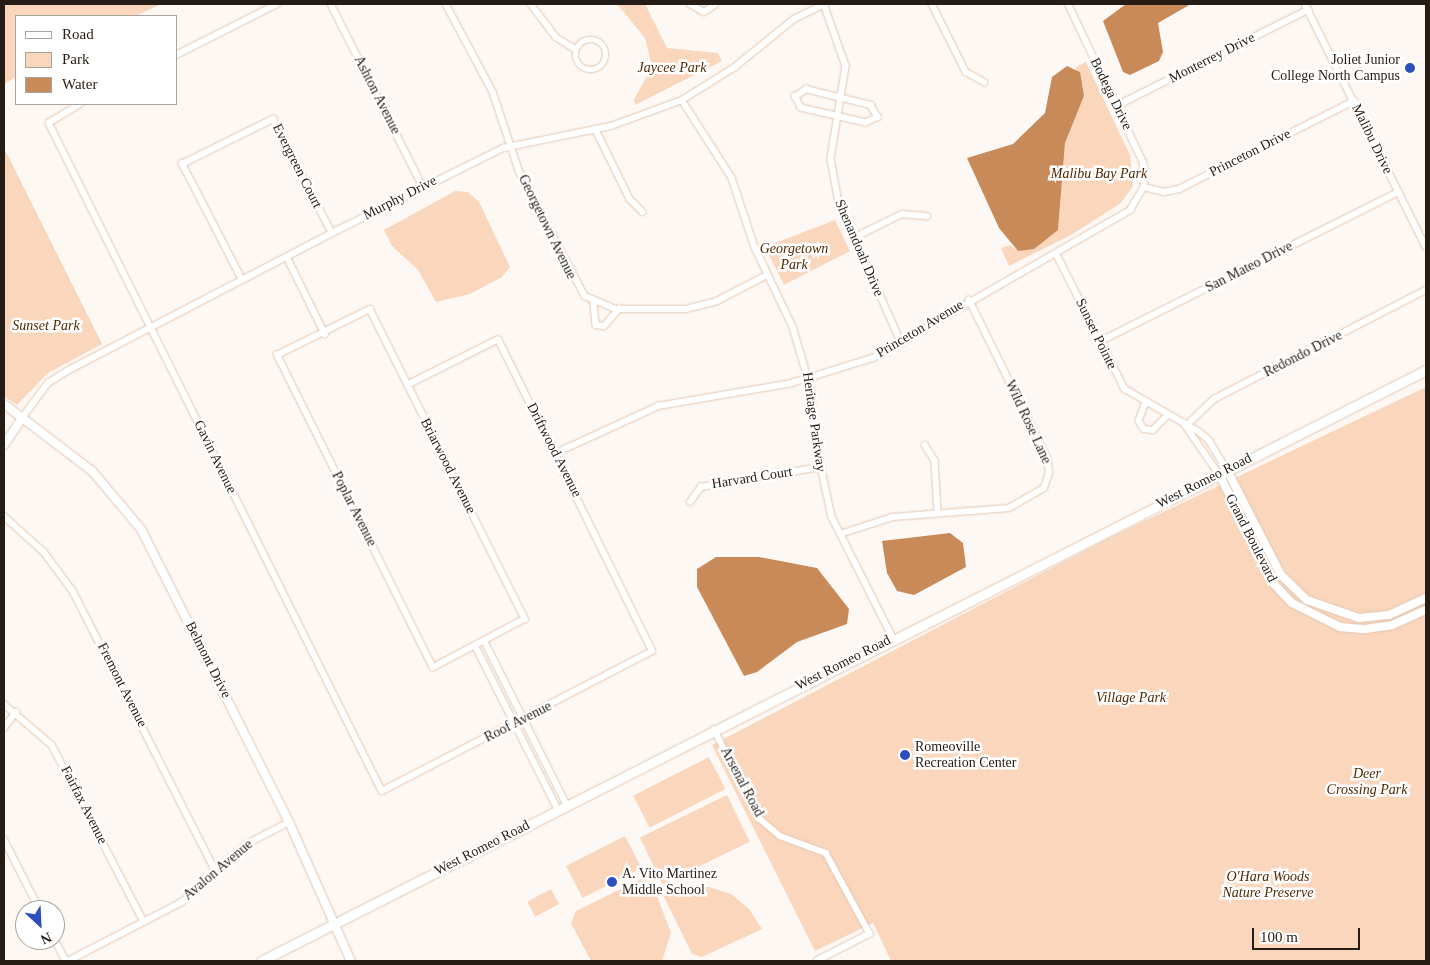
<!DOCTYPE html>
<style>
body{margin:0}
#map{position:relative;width:1430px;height:965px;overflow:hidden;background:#fef8f4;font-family:Georgia,serif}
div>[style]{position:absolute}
.green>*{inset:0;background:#fad6bd;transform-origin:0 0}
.water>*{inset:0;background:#c98a5a}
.roads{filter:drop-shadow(0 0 1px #e2c8b5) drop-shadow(0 0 1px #e2c8b5)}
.minor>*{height:5.5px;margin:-2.75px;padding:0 2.75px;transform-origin:2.75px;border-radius:2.75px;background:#fff}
.minor>.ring{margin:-2.75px;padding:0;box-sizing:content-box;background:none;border:5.5px solid #fff;border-radius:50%}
.tertiary>*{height:8px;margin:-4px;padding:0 4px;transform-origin:4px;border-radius:4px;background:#fff}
.secondary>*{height:9px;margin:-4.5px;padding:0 4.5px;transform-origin:4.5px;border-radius:4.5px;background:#fff}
.dots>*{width:14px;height:14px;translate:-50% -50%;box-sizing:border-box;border:2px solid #fff;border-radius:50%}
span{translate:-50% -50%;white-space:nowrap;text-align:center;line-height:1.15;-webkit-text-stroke:5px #fff;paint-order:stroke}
.street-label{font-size:14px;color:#251c15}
.poi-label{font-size:14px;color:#251c15}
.right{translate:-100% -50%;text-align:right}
.left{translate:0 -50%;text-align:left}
.park-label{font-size:14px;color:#522801;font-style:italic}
.frame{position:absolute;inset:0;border:5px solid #251c15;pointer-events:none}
.legend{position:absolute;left:15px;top:15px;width:162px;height:90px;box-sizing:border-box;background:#fff;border:1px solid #a8a4a1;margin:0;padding:6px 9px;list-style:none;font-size:15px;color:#251c15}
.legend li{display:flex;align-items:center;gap:10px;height:25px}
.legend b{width:25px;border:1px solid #a8a4a1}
.north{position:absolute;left:15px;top:900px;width:50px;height:50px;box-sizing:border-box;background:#fff;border:1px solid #a8a4a1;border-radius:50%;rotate:155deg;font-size:14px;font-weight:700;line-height:20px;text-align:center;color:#251c15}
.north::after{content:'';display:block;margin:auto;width:18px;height:22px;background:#2f4ebe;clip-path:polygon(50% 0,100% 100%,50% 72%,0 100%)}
.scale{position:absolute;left:1252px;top:928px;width:108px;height:22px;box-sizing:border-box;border:2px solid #251c15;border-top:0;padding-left:6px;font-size:15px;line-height:18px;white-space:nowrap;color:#251c15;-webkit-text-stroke:4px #fff;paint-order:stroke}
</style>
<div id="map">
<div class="green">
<div style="clip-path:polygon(4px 4px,161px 4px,136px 16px,16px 16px,16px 77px,4px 84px)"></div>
<div style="clip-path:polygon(576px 4px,645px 4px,667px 48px,718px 53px,722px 61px,635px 105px,634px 100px,652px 66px,645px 38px,618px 5px)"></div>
<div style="clip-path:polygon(1086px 62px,1130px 155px,1133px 186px,1121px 203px,1071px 235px,1009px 266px,1001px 248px,1010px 245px,1018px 251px,1058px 230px,1065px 143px,1084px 96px,1076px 67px)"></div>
<div style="clip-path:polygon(4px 148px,102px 344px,48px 373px,17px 405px,4px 396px)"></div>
<div style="clip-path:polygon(455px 191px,468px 192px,479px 202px,510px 267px,502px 277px,470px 294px,436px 302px,418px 270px,392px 246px,384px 230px)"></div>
<div style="clip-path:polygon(835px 220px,850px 251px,784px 285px,765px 247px)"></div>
<div style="clip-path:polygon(1426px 387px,1426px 961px,891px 961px,873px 923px,815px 951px,712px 745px,1115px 535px)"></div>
<div style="left:709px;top:757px;width:36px;height:85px;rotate:63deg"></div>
<div style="left:727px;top:795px;width:52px;height:97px;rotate:64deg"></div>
<div style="left:625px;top:836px;width:36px;height:66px;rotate:63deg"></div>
<div style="clip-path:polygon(649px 875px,671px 933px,662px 961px,591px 961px,571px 923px,576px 911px)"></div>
<div style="clip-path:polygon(685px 887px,709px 887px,731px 894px,749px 909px,762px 929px,702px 957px,692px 954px,663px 895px)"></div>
<div style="left:551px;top:889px;width:17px;height:27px;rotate:62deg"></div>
</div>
<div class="water">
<div style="clip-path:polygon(1126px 4px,1191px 4px,1158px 23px,1163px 52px,1159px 61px,1130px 75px,1123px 72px,1103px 21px)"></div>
<div style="clip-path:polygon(1067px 66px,1080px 72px,1084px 96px,1065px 143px,1058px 230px,1034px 249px,1018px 251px,999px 228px,967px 158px,1013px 144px,1045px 113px,1052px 77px)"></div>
<div style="clip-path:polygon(950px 533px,963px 543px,966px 567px,914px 595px,897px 591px,887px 573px,882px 541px)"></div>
<div style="clip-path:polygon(716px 557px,759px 557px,817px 568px,849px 609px,847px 624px,797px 642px,757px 672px,744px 676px,697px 587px,697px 569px)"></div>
</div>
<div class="roads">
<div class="minor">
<div style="left:331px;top:4px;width:205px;rotate:63.3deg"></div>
<div style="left:446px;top:4px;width:100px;rotate:61.9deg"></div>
<div style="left:493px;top:92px;width:85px;rotate:71.6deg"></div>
<div style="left:520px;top:173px;width:139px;rotate:62.1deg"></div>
<div style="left:585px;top:296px;width:33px;rotate:23deg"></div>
<div style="left:615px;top:309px;width:71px"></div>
<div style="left:686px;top:309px;width:32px;rotate:-14deg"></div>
<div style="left:717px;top:301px;width:56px;rotate:-27.5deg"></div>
<div style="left:531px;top:4px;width:41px;rotate:52.9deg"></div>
<div style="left:556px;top:37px;width:22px;rotate:32deg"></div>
<div style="left:690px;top:4px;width:16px;rotate:30deg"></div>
<div style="left:704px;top:12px;width:14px;rotate:-34deg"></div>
<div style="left:824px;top:4px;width:66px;rotate:70.5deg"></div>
<div style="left:846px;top:66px;width:94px;rotate:99.2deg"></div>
<div style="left:831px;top:159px;width:45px;rotate:79.7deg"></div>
<div style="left:839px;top:203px;width:154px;rotate:65.9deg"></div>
<div style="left:932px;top:4px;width:76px;rotate:63.4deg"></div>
<div style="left:966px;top:72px;width:21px;rotate:29deg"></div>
<div style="left:1305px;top:4px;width:271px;rotate:63.5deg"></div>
<div class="ring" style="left:576px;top:40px;width:24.5px;height:24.5px"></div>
<div style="left:176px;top:55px;width:113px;rotate:-26.8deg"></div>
<div style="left:806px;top:89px;width:67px;rotate:13.8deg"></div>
<div style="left:871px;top:105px;width:14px;rotate:60deg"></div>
<div style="left:878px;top:117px;width:13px;rotate:153deg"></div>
<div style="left:866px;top:123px;width:67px;rotate:-167deg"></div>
<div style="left:801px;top:108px;width:13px;rotate:-119deg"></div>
<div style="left:795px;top:97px;width:14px;rotate:-36deg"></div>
<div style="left:682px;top:100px;width:93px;rotate:57.3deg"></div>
<div style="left:732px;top:178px;width:73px;rotate:71.6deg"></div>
<div style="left:755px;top:247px;width:89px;rotate:64.6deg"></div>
<div style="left:793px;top:327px;width:64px;rotate:73.6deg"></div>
<div style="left:811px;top:388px;width:55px;rotate:84.8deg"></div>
<div style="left:816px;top:443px;width:76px;rotate:77.8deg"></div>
<div style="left:832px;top:517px;width:136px;rotate:63.2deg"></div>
<div style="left:81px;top:104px;width:37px;rotate:149deg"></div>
<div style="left:49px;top:123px;width:746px;rotate:63.5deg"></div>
<div style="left:382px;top:791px;width:304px;rotate:-27.4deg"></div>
<div style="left:652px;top:651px;width:347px;rotate:-116.3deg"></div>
<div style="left:498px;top:340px;width:101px;rotate:153.4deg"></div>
<div style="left:1116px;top:106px;width:215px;rotate:-26.6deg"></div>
<div style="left:596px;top:130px;width:77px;rotate:63.8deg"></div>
<div style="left:630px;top:199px;width:18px;rotate:45deg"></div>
<div style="left:1144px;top:187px;width:21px;rotate:14deg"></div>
<div style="left:1164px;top:192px;width:15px;rotate:-11deg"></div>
<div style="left:1179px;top:189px;width:196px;rotate:-26.7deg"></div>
<div style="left:855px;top:237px;width:52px;rotate:-26.1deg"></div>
<div style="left:902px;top:214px;width:25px;rotate:5deg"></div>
<div style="left:1057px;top:255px;width:150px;rotate:63.1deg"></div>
<div style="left:1125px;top:389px;width:84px;rotate:29.9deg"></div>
<div style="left:1198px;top:431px;width:14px;rotate:39deg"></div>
<div style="left:1209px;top:440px;width:35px;rotate:59deg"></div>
<div style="left:287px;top:257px;width:86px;rotate:63.7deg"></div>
<div style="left:242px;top:280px;width:131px;rotate:-117.3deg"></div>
<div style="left:182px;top:164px;width:102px;rotate:-26.3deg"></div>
<div style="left:273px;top:119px;width:128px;rotate:62.6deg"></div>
<div style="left:594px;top:303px;width:22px;rotate:85deg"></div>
<div style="left:596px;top:325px;width:8px;rotate:7deg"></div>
<div style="left:604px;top:326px;width:23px;rotate:-49deg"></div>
<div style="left:370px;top:309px;width:347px;rotate:63.4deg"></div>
<div style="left:525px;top:619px;width:104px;rotate:152deg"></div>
<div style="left:433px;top:668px;width:350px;rotate:-116.5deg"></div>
<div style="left:277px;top:355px;width:104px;rotate:-26.3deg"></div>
<div style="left:1099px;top:342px;width:335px;rotate:-26.6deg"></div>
<div style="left:1146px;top:402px;width:20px;rotate:110deg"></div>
<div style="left:1139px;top:421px;width:9px;rotate:58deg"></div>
<div style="left:1144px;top:429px;width:9px;rotate:6deg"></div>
<div style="left:1153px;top:430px;width:21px;rotate:-45deg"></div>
<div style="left:22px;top:418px;width:44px;rotate:-53.4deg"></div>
<div style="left:48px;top:383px;width:22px;rotate:-32deg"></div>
<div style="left:67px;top:371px;width:308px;rotate:-27.5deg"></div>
<div style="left:340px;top:229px;width:182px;rotate:-26.4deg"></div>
<div style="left:503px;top:148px;width:110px;rotate:-11.5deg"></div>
<div style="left:611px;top:126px;width:76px;rotate:-20.1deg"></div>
<div style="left:682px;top:100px;width:62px;rotate:-31.9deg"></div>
<div style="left:735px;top:67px;width:76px;rotate:-39.1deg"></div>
<div style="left:794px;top:19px;width:34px;rotate:-26deg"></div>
<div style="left:1186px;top:426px;width:39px;rotate:-44deg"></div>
<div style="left:1214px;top:399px;width:238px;rotate:-27.2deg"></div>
<div style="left:1186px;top:426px;width:58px;rotate:55.5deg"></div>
<div style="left:925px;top:445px;width:19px;rotate:58deg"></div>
<div style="left:935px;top:461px;width:52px;rotate:86.7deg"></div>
<div style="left:556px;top:453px;width:112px;rotate:-24.7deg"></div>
<div style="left:658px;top:406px;width:136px;rotate:-9.7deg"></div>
<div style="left:792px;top:383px;width:85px;rotate:-17.2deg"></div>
<div style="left:873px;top:358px;width:297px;rotate:-29.9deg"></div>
<div style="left:1130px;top:210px;width:27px;rotate:-59deg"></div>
<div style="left:1144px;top:187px;width:24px;rotate:-92deg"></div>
<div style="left:1143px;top:163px;width:176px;rotate:-115.3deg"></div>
<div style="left:690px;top:502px;width:19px;rotate:-54deg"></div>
<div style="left:701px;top:487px;width:121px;rotate:-9.5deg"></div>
<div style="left:4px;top:516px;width:54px;rotate:42deg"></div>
<div style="left:44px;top:552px;width:49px;rotate:53.4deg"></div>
<div style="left:73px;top:591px;width:315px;rotate:63deg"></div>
<div style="left:840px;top:534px;width:56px;rotate:-17.8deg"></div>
<div style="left:893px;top:517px;width:116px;rotate:-4.4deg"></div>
<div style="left:1009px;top:508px;width:40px;rotate:-29.7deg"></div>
<div style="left:1044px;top:488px;width:16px;rotate:-72deg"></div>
<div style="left:1049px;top:473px;width:15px;rotate:-98deg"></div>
<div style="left:1047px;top:458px;width:176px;rotate:-116.3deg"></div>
<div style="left:485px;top:642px;width:182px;rotate:63.3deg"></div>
<div style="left:476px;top:647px;width:182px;rotate:63.2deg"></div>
<div style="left:4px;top:704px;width:63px;rotate:40.5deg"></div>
<div style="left:52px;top:745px;width:199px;rotate:62.5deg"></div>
<div style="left:4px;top:728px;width:20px;rotate:-53deg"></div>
<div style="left:714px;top:729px;width:101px;rotate:62.9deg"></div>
<div style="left:760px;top:819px;width:26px;rotate:40deg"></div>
<div style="left:780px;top:836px;width:49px;rotate:20.3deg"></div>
<div style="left:826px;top:853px;width:92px;rotate:61.5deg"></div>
<div style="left:870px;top:934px;width:59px;rotate:153deg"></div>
<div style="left:4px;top:839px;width:80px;rotate:63.1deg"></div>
<div style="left:55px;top:940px;width:24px;rotate:62deg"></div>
<div style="left:68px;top:961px;width:128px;rotate:-27.4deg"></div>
<div style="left:182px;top:902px;width:85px;rotate:-42.1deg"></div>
<div style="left:245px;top:845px;width:50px;rotate:-27.6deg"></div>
</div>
<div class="tertiary">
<div style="left:4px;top:404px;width:111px;rotate:37.3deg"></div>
<div style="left:92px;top:471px;width:76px;rotate:49.8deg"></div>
<div style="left:141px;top:529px;width:328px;rotate:63.2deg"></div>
<div style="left:289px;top:822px;width:152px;rotate:66deg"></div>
<div style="left:4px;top:445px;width:32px;rotate:-56deg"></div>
<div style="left:1227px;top:470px;width:118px;rotate:62.8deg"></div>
<div style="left:1281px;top:575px;width:36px;rotate:44deg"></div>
<div style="left:1307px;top:600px;width:55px;rotate:19.1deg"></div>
<div style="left:1359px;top:618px;width:30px;rotate:-6deg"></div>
<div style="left:1389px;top:615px;width:41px;rotate:-24.7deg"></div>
<div style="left:1219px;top:474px;width:123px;rotate:63.4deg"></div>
<div style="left:1274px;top:584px;width:26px;rotate:47deg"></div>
<div style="left:1292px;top:603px;width:54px;rotate:26.6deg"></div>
<div style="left:1340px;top:627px;width:25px;rotate:5deg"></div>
<div style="left:1365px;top:629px;width:27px;rotate:-8deg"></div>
<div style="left:1392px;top:625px;width:37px;rotate:-24deg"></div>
</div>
<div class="secondary">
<div style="left:261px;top:961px;width:1306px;rotate:-26.9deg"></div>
</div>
</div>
<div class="dots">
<div style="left:1410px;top:68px;background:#2f4ebe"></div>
<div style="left:905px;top:755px;background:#2f4ebe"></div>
<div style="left:612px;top:882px;background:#2f4ebe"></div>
</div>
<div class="street-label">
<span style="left:1212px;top:58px;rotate:-27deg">Monterrey Drive</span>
<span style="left:1111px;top:94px;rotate:64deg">Bodega Drive</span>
<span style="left:377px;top:95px;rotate:63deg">Ashton Avenue</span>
<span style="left:1372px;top:139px;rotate:64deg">Malibu Drive</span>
<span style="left:1250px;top:153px;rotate:-27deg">Princeton Drive</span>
<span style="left:297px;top:166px;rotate:63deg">Evergreen Court</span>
<span style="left:400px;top:198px;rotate:-27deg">Murphy Drive</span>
<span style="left:547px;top:227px;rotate:64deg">Georgetown Avenue</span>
<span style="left:859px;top:248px;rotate:67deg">Shenandoah Drive</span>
<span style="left:1249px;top:267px;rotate:-27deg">San Mateo Drive</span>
<span style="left:920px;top:329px;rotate:-31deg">Princeton Avenue</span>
<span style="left:1096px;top:334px;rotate:64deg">Sunset Pointe</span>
<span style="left:1303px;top:354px;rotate:-27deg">Redondo Drive</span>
<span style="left:814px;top:422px;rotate:82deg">Heritage Parkway</span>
<span style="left:1028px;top:422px;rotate:65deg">Wild Rose Lane</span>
<span style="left:554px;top:450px;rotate:63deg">Driftwood Avenue</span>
<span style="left:215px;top:457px;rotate:64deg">Gavin Avenue</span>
<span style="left:448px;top:466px;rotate:63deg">Briarwood Avenue</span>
<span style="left:752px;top:478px;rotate:-9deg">Harvard Court</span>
<span style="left:1204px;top:481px;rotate:-27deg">West Romeo Road</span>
<span style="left:354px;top:509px;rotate:63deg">Poplar Avenue</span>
<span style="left:1251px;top:538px;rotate:63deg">Grand Boulevard</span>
<span style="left:208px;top:660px;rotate:63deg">Belmont Drive</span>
<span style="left:843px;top:663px;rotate:-27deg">West Romeo Road</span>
<span style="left:122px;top:685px;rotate:63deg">Fremont Avenue</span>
<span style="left:518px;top:722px;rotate:-27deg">Roof Avenue</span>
<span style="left:742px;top:782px;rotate:62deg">Arsenal Road</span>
<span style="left:84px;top:805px;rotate:63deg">Fairfax Avenue</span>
<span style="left:482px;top:848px;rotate:-27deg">West Romeo Road</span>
<span style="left:218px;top:870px;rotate:-40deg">Avalon Avenue</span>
</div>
<div class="poi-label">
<span class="right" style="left:1400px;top:68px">Joliet Junior<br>College North Campus</span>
<span class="left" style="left:915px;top:755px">Romeoville<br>Recreation Center</span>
<span class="left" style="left:622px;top:882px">A. Vito Martinez<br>Middle School</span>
</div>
<div class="park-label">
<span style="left:672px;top:68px">Jaycee Park</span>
<span style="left:1099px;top:174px">Malibu Bay Park</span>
<span style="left:794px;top:257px">Georgetown<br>Park</span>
<span style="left:46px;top:326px">Sunset Park</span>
<span style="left:1131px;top:698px">Village Park</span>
<span style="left:1367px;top:782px">Deer<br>Crossing Park</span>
<span style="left:1268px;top:885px">O'Hara Woods<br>Nature Preserve</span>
</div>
<div class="frame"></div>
<ul class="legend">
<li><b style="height:6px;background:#fff"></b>Road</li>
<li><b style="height:14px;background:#fad6bd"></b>Park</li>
<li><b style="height:14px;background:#c98a5a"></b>Water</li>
</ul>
<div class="north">N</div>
<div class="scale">100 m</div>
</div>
